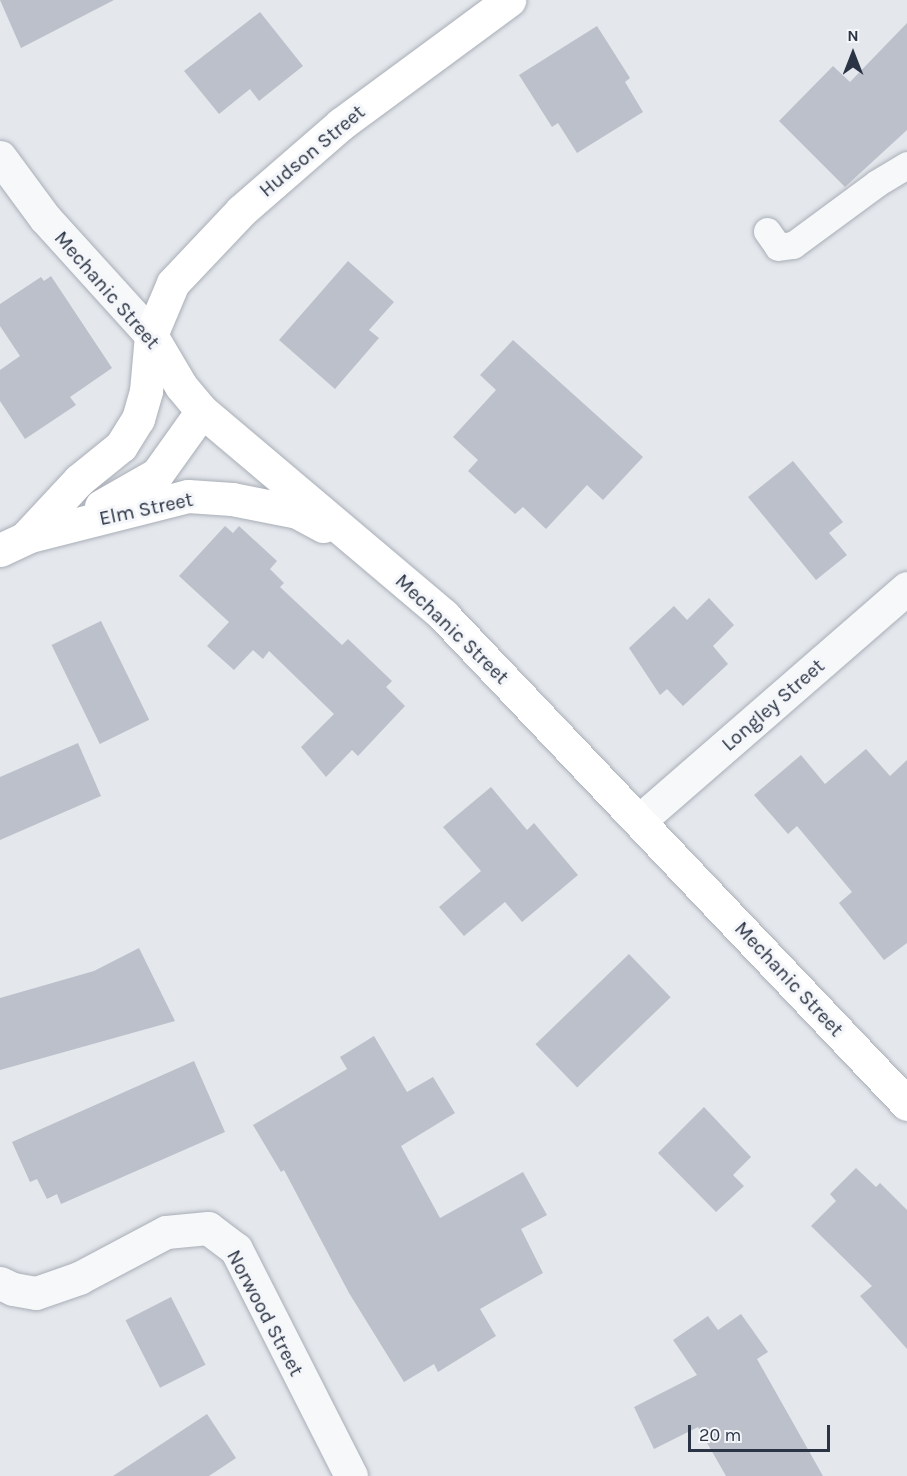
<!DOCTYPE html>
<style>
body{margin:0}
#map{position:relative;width:907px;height:1476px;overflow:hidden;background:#e4e7ec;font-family:Karla,sans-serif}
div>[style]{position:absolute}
.building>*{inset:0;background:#bbc0ca;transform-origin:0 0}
.roads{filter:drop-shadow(0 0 2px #a9aeb7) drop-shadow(0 0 2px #a9aeb7)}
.lane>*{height:27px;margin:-13.5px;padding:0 13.5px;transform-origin:13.5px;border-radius:13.5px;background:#f7f8fa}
.street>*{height:33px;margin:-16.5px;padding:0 16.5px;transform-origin:16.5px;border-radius:16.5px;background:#f7f8fa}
.secondary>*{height:33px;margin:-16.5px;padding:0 16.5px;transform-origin:16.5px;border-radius:16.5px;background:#fff}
span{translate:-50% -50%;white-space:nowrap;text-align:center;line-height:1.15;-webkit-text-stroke:6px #f4f6f9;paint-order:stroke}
.street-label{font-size:20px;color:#2b3445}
.north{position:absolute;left:823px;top:24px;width:60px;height:60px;-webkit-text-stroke:4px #f4f6f9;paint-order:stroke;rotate:0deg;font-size:16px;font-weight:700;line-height:24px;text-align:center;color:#2b3445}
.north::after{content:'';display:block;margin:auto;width:21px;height:27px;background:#2b3445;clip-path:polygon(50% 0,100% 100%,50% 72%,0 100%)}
.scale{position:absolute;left:688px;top:1425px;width:142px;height:27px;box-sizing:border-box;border:3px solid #2b3445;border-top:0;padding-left:8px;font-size:18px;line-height:21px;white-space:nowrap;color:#2b3445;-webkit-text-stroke:4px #f4f6f9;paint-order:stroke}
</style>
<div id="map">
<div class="building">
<div style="clip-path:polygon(0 0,114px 0,21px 48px)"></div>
<div style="clip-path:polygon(260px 12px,303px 66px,259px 101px,250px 89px,219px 114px,184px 71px)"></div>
<div style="clip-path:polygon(907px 23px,907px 130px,845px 187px,779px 121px,833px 66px,850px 82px)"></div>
<div style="clip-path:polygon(597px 26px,630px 78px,625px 82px,643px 112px,577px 153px,558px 123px,552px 127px,519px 75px)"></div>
<div style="clip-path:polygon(348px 261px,394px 302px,369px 330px,379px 338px,335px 389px,279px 340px)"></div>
<div style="clip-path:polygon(51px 276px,112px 368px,70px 397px,76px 405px,25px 439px,0 401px,0 370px,20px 356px,0 326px,0 304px,41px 277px,44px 281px)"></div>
<div style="clip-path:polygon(513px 340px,643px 457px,603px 500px,587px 485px,546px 529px,523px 507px,515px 514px,468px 471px,478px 460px,453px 437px,496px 390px,480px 375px)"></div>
<div style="clip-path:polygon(793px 461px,843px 522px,829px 533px,847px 555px,816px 580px,748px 497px)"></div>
<div style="clip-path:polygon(225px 526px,233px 533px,239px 526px,277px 561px,270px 569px,284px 583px,280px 587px,342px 645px,348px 639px,392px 681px,386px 687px,405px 706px,358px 756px,352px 750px,326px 777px,301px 747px,334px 714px,269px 651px,263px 659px,253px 650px,234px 670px,207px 646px,229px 622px,179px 576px)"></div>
<div style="clip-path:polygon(709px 598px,734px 625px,713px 646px,728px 664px,683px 706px,667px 689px,660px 695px,629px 648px,674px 606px,687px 620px)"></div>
<div style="left:101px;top:621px;width:110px;height:55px;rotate:64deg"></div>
<div style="clip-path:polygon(78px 743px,101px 796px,0 840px,0 777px)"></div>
<div style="clip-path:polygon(866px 749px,890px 776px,907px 760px,907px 943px,884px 960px,839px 903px,852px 892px,797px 826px,788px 834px,754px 795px,801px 755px,825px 784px)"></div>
<div style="clip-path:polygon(491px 787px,527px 830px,534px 823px,578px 875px,522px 922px,505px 902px,464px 936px,439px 907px,481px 871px,443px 827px)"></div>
<div style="clip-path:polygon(139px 948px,175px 1021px,0 1070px,0 998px,94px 971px)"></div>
<div style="left:629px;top:954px;width:60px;height:130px;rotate:46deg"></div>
<div style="clip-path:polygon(374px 1036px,407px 1092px,433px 1077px,455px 1113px,401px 1146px,440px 1218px,523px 1172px,547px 1215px,521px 1229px,543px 1273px,480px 1309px,496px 1336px,438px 1372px,434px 1364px,404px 1382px,349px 1293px,284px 1170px,281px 1172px,253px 1125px,347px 1069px,340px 1057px)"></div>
<div style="clip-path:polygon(194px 1061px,225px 1132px,61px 1204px,57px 1194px,47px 1199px,37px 1179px,30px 1182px,12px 1142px)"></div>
<div style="clip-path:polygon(704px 1107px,751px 1157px,733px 1175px,744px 1186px,716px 1212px,658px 1153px)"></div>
<div style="clip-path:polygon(856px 1168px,876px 1187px,880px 1183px,907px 1210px,907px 1349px,860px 1296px,872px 1286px,811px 1226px,836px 1201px,830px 1194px)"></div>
<div style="left:171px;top:1297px;width:76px;height:51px;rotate:63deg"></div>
<div style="clip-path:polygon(741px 1314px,768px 1352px,757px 1359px,823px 1476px,726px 1476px,698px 1427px,654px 1449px,634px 1407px,697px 1375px,673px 1340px,708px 1316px,718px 1330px)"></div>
<div style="clip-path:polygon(207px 1414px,236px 1458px,209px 1476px,113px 1476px)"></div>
</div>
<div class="roads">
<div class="lane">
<div style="left:767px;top:231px;width:19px;rotate:55deg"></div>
<div style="left:778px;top:247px;width:15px;rotate:-8deg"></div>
<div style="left:793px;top:245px;width:104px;rotate:-36.4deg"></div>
<div style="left:877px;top:183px;width:35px;rotate:-31deg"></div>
</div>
<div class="street">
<div style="left:0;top:157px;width:76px;rotate:53.6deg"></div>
<div style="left:45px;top:218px;width:158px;rotate:47.8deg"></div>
<div style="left:639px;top:821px;width:355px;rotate:-41deg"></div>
<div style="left:0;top:1283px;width:14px;rotate:25deg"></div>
<div style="left:13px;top:1289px;width:23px;rotate:10deg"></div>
<div style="left:36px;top:1293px;width:46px;rotate:-19.2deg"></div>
<div style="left:79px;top:1278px;width:98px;rotate:-27.9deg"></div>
<div style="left:166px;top:1232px;width:42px;rotate:-5.4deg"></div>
<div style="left:208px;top:1228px;width:35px;rotate:37deg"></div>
<div style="left:236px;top:1249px;width:254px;rotate:63.1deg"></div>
</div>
<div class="secondary">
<div style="left:151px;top:335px;width:59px;rotate:59.5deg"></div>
<div style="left:181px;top:386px;width:33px;rotate:50deg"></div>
<div style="left:202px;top:411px;width:316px;rotate:40.2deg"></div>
<div style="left:443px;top:615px;width:674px;rotate:46.5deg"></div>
<div style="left:101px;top:506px;width:64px;rotate:-29.7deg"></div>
<div style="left:157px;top:474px;width:77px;rotate:-54.5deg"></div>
<div style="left:26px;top:537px;width:78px;rotate:-47.1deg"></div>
<div style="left:79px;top:480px;width:54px;rotate:-39deg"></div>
<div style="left:121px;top:446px;width:32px;rotate:-58deg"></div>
<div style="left:138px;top:419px;width:29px;rotate:-74deg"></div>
<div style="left:146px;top:391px;width:56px;rotate:-84.9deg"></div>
<div style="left:151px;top:335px;width:56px;rotate:-67.1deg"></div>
<div style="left:173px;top:283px;width:99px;rotate:-46.6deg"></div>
<div style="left:241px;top:211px;width:133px;rotate:-41deg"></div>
<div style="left:341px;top:124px;width:209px;rotate:-36.4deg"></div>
<div style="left:26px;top:537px;width:167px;rotate:-14.2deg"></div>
<div style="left:188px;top:496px;width:44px;rotate:3.9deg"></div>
<div style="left:232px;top:499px;width:66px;rotate:11.3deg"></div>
<div style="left:297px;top:512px;width:30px;rotate:28deg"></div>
<div style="left:0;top:550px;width:50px;rotate:-25deg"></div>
</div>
</div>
<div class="street-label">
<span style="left:312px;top:151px;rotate:-40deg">Hudson Street</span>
<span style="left:107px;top:290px;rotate:49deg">Mechanic Street</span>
<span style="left:146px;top:509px;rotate:-12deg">Elm Street</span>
<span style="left:452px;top:629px;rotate:44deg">Mechanic Street</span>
<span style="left:773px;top:705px;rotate:-41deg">Longley Street</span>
<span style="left:789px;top:979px;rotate:47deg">Mechanic Street</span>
<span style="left:265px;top:1313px;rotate:62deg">Norwood Street</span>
</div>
<div class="north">N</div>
<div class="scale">20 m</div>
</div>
